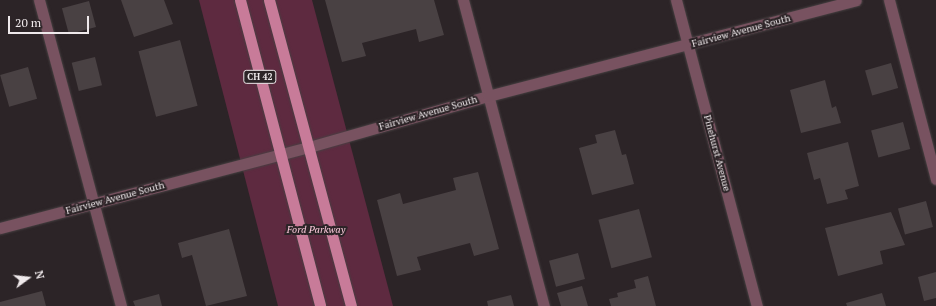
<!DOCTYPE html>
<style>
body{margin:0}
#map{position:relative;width:936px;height:306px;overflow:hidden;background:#2c2427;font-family:"PT Serif",serif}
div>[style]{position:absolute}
.green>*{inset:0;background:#5e2a40}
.building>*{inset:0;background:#494143;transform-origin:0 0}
.roads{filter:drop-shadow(0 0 1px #474042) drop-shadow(0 0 1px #474042)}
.service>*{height:11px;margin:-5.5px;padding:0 5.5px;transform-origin:5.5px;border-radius:5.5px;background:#785260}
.minor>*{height:11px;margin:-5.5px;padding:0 5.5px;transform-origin:5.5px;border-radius:5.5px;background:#785260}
.tertiary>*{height:11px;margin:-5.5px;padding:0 5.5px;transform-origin:5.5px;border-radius:5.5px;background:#785260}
.primary>*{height:11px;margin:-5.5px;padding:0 5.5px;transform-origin:5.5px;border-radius:5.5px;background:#c87b99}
span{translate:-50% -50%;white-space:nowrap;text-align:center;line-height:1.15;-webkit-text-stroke:4px #2c2427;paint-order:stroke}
.shield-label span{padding:1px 3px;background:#2c2427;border:1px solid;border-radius:3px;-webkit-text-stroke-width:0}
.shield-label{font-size:9px;color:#efe9eb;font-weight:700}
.street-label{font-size:10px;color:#efe9eb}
.park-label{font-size:10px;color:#fccadc;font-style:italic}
.north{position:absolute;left:8px;top:258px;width:40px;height:40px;-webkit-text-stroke:3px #2c2427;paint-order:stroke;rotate:75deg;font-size:11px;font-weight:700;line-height:16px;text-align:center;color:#efe9eb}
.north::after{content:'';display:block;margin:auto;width:14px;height:18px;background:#efe9eb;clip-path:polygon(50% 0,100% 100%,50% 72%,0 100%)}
.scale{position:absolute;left:8px;top:16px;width:81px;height:18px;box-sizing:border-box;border:2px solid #efe9eb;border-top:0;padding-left:5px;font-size:12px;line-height:14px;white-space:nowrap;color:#efe9eb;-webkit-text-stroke:3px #2c2427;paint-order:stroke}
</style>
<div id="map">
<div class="green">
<div style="clip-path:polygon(199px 0,312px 0,393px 306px,278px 306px)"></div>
</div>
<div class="building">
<div style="clip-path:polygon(121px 0,164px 0,173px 24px,134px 37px)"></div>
<div style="clip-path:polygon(325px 0,434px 0,444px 35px,419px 42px,416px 29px,362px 43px,366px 56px,342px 62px)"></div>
<div style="left:89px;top:1px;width:27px;height:28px;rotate:75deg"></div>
<div style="left:180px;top:40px;width:68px;height:43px;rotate:75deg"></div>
<div style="left:95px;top:57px;width:29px;height:24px;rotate:76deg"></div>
<div style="left:891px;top:63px;width:26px;height:27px;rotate:74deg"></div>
<div style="left:28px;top:67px;width:33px;height:29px;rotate:74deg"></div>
<div style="clip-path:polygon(825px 80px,832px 108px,836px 106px,841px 123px,801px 133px,790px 90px)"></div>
<div style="left:903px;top:122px;width:28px;height:33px;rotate:75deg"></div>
<div style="clip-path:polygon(615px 130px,622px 155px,626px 154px,634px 184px,592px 195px,579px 148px,597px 143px,595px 135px)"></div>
<div style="clip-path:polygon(848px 142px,859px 186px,845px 190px,848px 199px,827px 204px,820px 178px,814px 180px,807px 153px)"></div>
<div style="clip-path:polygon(478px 172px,499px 249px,474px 256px,470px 243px,417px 257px,421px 270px,397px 276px,377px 200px,400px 193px,403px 204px,456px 190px,453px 178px)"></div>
<div style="left:926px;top:201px;width:27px;height:29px;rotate:75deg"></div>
<div style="left:639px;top:209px;width:50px;height:42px;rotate:75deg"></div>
<div style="clip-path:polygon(891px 212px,905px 245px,880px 251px,883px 264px,838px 276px,825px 228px)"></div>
<div style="clip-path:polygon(229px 229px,247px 296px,206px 306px,192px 255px,182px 258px,178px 243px)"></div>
<div style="left:578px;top:253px;width:27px;height:30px;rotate:75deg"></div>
<div style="clip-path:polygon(936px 272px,936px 298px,924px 301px,918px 277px)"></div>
<div style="clip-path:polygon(648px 276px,656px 306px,611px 306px,609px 299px,618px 297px,617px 293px,636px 288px,634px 280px)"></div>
<div style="clip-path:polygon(582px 286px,588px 306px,561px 306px,557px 293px)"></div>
<div style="clip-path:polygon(42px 291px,46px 306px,0 306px,0 302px)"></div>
<div style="clip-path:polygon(882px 293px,886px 306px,847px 306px,846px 303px)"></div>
<div style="clip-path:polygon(159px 294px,162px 306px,135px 306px,133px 301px)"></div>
<div style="clip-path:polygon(511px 295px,514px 306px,488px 306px,487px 301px)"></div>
</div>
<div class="roads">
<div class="service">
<div style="left:39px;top:0;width:317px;rotate:75deg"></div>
<div style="left:463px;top:0;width:317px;rotate:75.2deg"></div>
<div style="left:889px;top:0;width:185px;rotate:75.3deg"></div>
</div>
<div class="minor">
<div style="left:676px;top:0;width:317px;rotate:75.2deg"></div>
</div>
<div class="tertiary">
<div style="left:0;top:228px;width:319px;rotate:-14.7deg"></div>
<div style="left:309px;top:147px;width:186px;rotate:-15.9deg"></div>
<div style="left:488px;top:96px;width:380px;rotate:-14.6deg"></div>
</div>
<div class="primary">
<div style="left:240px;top:0;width:316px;rotate:75.3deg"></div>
<div style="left:269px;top:0;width:317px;rotate:75deg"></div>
</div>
</div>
<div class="shield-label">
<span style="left:260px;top:77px">CH 42</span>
</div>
<div class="street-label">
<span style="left:741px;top:31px;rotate:-15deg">Fairview Avenue South</span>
<span style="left:428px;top:113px;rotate:-16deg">Fairview Avenue South</span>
<span style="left:717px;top:153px;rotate:75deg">Pinehurst Avenue</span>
<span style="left:115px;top:198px;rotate:-15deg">Fairview Avenue South</span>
</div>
<div class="park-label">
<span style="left:316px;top:230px">Ford Parkway</span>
</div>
<div class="north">N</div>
<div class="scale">20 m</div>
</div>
